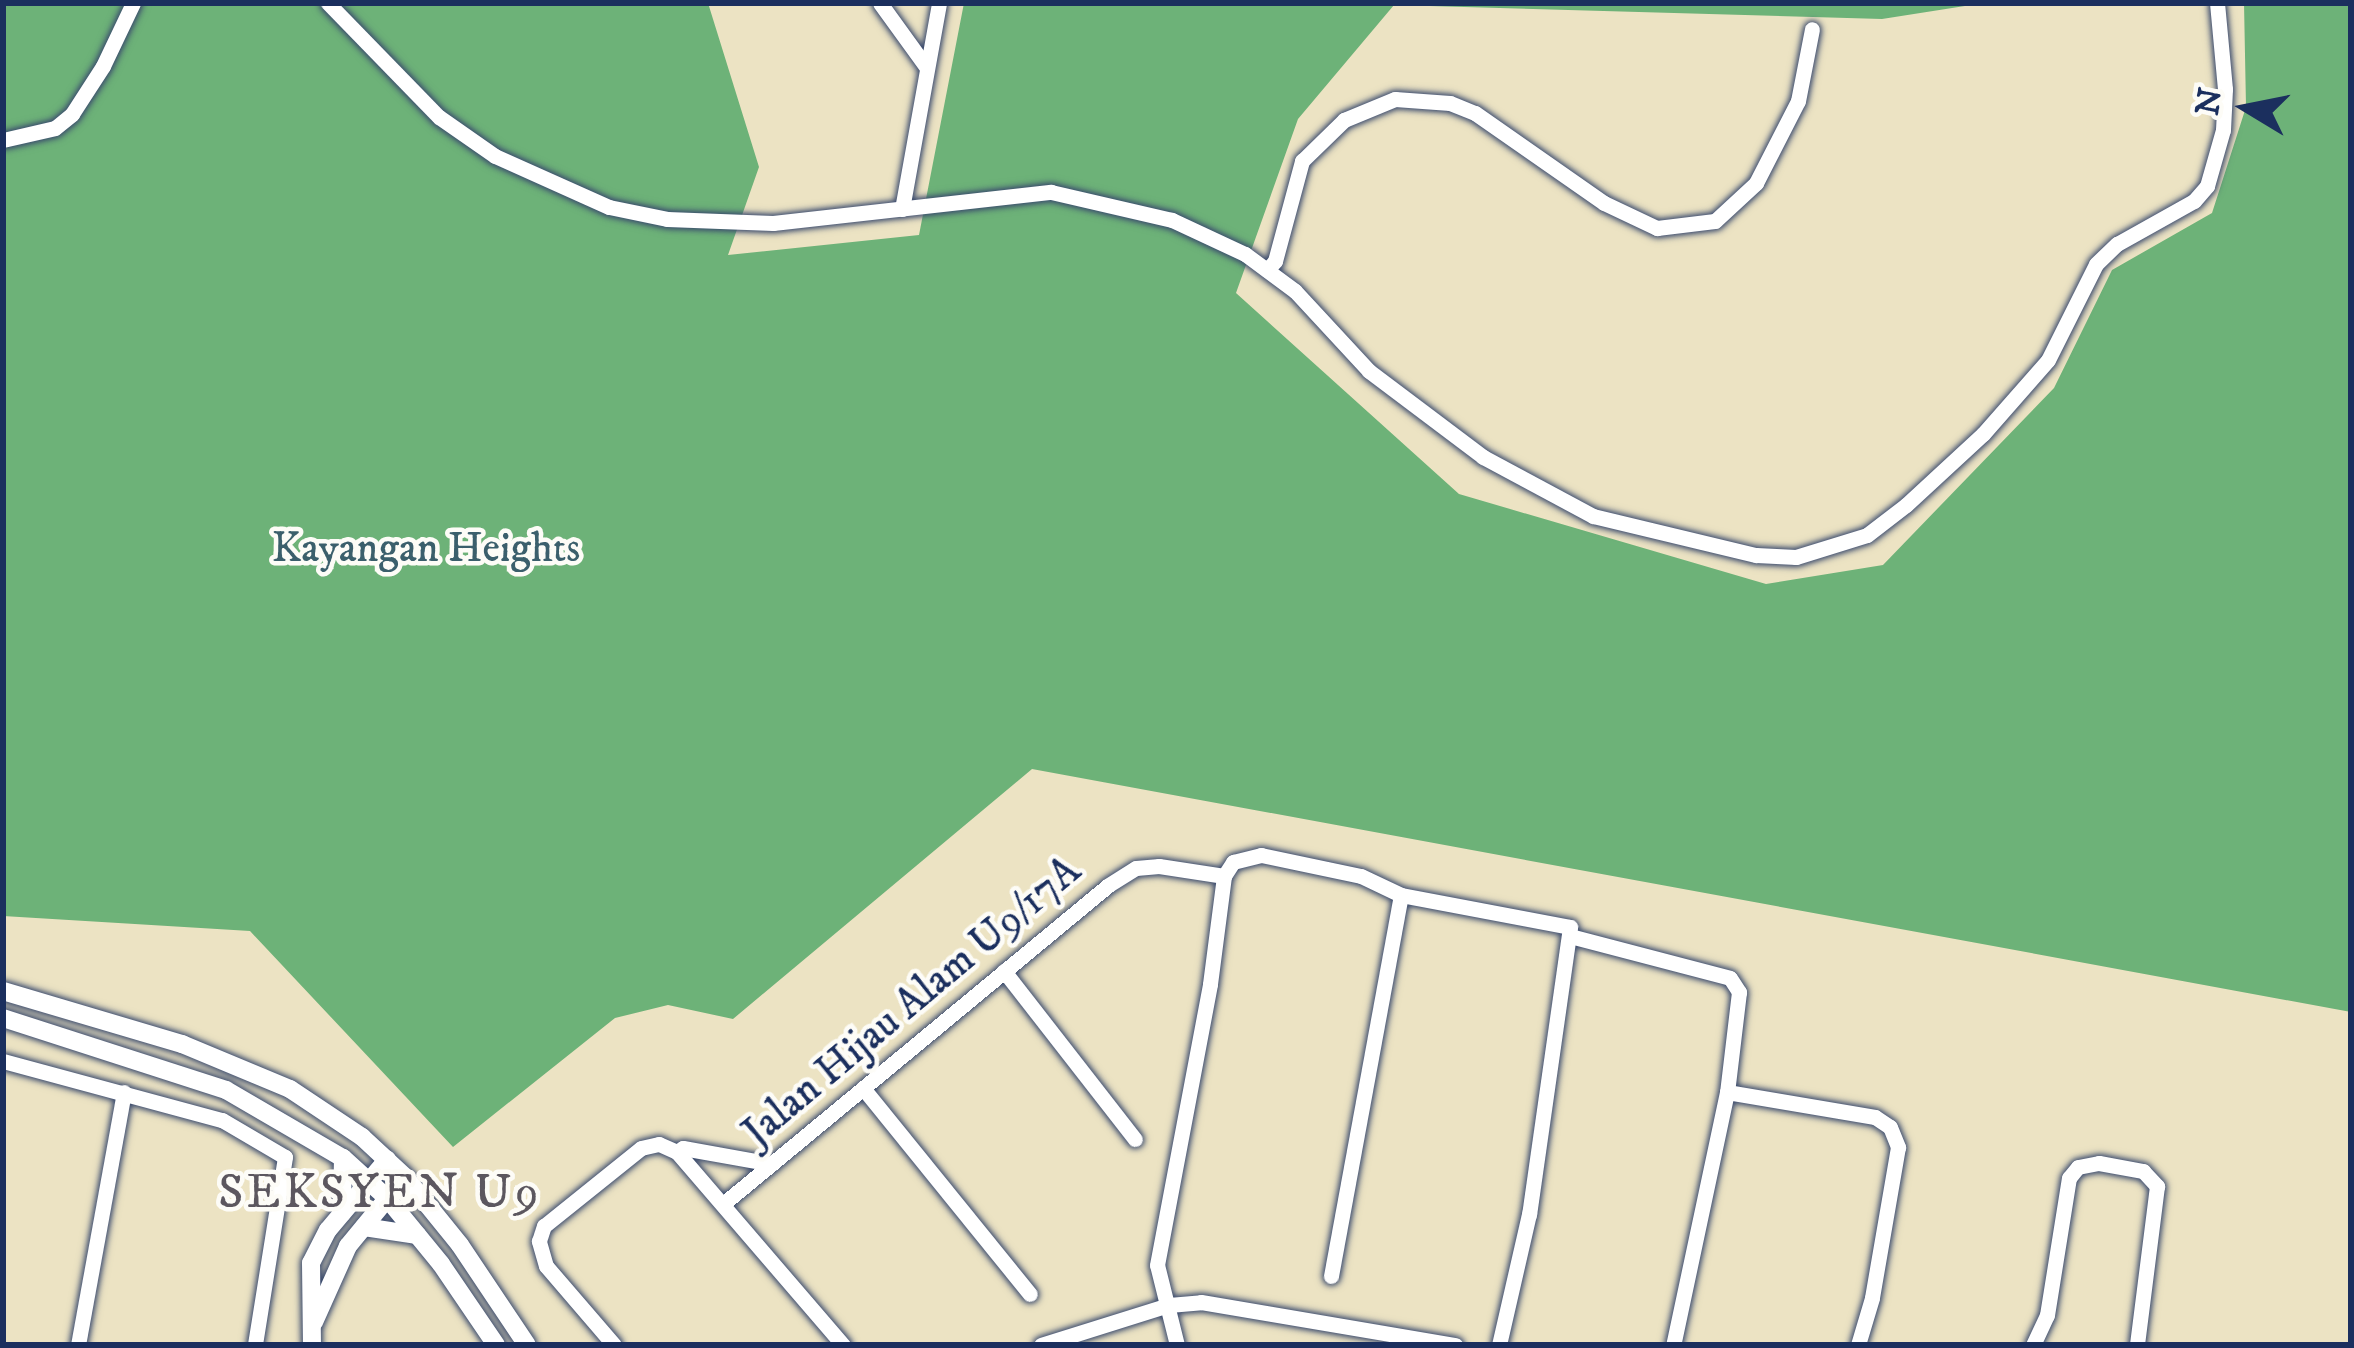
<!DOCTYPE html>
<style>
body{margin:0}
#map{position:relative;width:2354px;height:1348px;overflow:hidden;background:#ece3c3;font-family:"IM FELL DW Pica",serif}
div>[style]{position:absolute}
.forest>*{inset:0;background:#6db278}
.roads{filter:drop-shadow(0 0 3px #3a4a6d) drop-shadow(0 0 3px #3a4a6d)}
.minor>*{height:15px;margin:-7.5px;padding:0 7.5px;transform-origin:7.5px;border-radius:7.5px;background:#fff}
.tertiary>*{height:18px;margin:-9px;padding:0 9px;transform-origin:9px;border-radius:9px;background:#fff}
span{translate:-50% -50%;white-space:nowrap;text-align:center;line-height:1.15;-webkit-text-stroke:9px #fdfcf7;paint-order:stroke}
.park-label{font-size:42px;color:#3b5f6c}
.street-label{font-size:42px;color:#1b2f5e}
.quarter-label{font-size:48px;color:#5c575f;letter-spacing:3px}
.frame{position:absolute;inset:0;border:6px solid #1b2f5e;pointer-events:none}
.north{position:absolute;left:2186px;top:48px;width:120px;height:120px;-webkit-text-stroke:9px #fdfcf7;paint-order:stroke;rotate:280deg;font-size:33px;font-weight:700;line-height:48px;text-align:center;color:#1b2f5e}
.north::after{content:'';display:block;margin:auto;width:42px;height:54px;background:#1b2f5e;clip-path:polygon(50% 0,100% 100%,50% 72%,0 100%)}
</style>
<div id="map">
<div class="forest">
<div style="clip-path:polygon(3px 3px,708px 3px,759px 167px,728px 255px,919px 235px,964px 3px,1984px 3px,1882px 19px,1394px 5px,1298px 119px,1236px 293px,1459px 494px,1766px 584px,1883px 565px,2054px 388px,2112px 270px,2212px 213px,2246px 107px,2244px 3px,2351px 3px,2351px 1012px,1032px 769px,733px 1019px,668px 1005px,615px 1018px,453px 1147px,250px 931px,3px 916px)"></div>
</div>
<div class="roads">
<div class="minor">
<div style="left:328px;top:3px;width:159px;rotate:45.8deg"></div>
<div style="left:439px;top:117px;width:68px;rotate:34.9deg"></div>
<div style="left:495px;top:156px;width:125px;rotate:24.1deg"></div>
<div style="left:609px;top:207px;width:59px;rotate:11.7deg"></div>
<div style="left:667px;top:219px;width:106px;rotate:2.2deg"></div>
<div style="left:773px;top:223px;width:280px;rotate:-6.4deg"></div>
<div style="left:1051px;top:192px;width:124px;rotate:13deg"></div>
<div style="left:1172px;top:220px;width:81px;rotate:25deg"></div>
<div style="left:1245px;top:254px;width:62px;rotate:36.5deg"></div>
<div style="left:1295px;top:291px;width:109px;rotate:47.2deg"></div>
<div style="left:1369px;top:371px;width:143px;rotate:37deg"></div>
<div style="left:1483px;top:457px;width:125px;rotate:28.2deg"></div>
<div style="left:1593px;top:516px;width:168px;rotate:13.5deg"></div>
<div style="left:1756px;top:555px;width:40px;rotate:2.9deg"></div>
<div style="left:1796px;top:557px;width:74px;rotate:-17.2deg"></div>
<div style="left:1867px;top:535px;width:49px;rotate:-37.6deg"></div>
<div style="left:1906px;top:505px;width:105px;rotate:-42.7deg"></div>
<div style="left:1983px;top:434px;width:98px;rotate:-48.7deg"></div>
<div style="left:2048px;top:360px;width:107px;rotate:-63.4deg"></div>
<div style="left:2096px;top:264px;width:29px;rotate:-44deg"></div>
<div style="left:2117px;top:244px;width:88px;rotate:-29.2deg"></div>
<div style="left:2194px;top:201px;width:20px;rotate:-49deg"></div>
<div style="left:2207px;top:186px;width:58px;rotate:-74.1deg"></div>
<div style="left:2223px;top:130px;width:41px;rotate:-87.2deg"></div>
<div style="left:2225px;top:89px;width:86px;rotate:-95.3deg"></div>
<div style="left:880px;top:3px;width:80px;rotate:54.1deg"></div>
<div style="left:3px;top:140px;width:53px;rotate:-13deg"></div>
<div style="left:55px;top:128px;width:22px;rotate:-39deg"></div>
<div style="left:72px;top:114px;width:57px;rotate:-57.1deg"></div>
<div style="left:103px;top:66px;width:70px;rotate:-64.5deg"></div>
<div style="left:902px;top:209px;width:209px;rotate:-79.8deg"></div>
<div style="left:1267px;top:270px;width:12px;rotate:-48deg"></div>
<div style="left:1275px;top:261px;width:104px;rotate:-74.9deg"></div>
<div style="left:1302px;top:161px;width:59px;rotate:-44.3deg"></div>
<div style="left:1344px;top:120px;width:55px;rotate:-22.4deg"></div>
<div style="left:1395px;top:99px;width:55px;rotate:4.2deg"></div>
<div style="left:1450px;top:103px;width:27px;rotate:22deg"></div>
<div style="left:1475px;top:113px;width:157px;rotate:34.9deg"></div>
<div style="left:1604px;top:203px;width:59px;rotate:25.3deg"></div>
<div style="left:1657px;top:228px;width:58px;rotate:-6.9deg"></div>
<div style="left:1715px;top:221px;width:56px;rotate:-42.8deg"></div>
<div style="left:1756px;top:183px;width:92px;rotate:-62.9deg"></div>
<div style="left:1798px;top:101px;width:73px;rotate:-79deg"></div>
<div style="left:1570px;top:936px;width:165px;rotate:14.7deg"></div>
<div style="left:1730px;top:978px;width:17px;rotate:57deg"></div>
<div style="left:1739px;top:992px;width:101px;rotate:96.8deg"></div>
<div style="left:1727px;top:1092px;width:259px;rotate:102deg"></div>
<div style="left:1004px;top:971px;width:213px;rotate:52.1deg"></div>
<div style="left:3px;top:1061px;width:227px;rotate:15.1deg"></div>
<div style="left:222px;top:1120px;width:73px;rotate:30.4deg"></div>
<div style="left:285px;top:1157px;width:190px;rotate:99.1deg"></div>
<div style="left:863px;top:1088px;width:265px;rotate:51deg"></div>
<div style="left:1727px;top:1092px;width:150px;rotate:9.6deg"></div>
<div style="left:1875px;top:1117px;width:18px;rotate:34deg"></div>
<div style="left:1890px;top:1127px;width:22px;rotate:68deg"></div>
<div style="left:1898px;top:1147px;width:153px;rotate:99.8deg"></div>
<div style="left:1872px;top:1298px;width:49px;rotate:106.6deg"></div>
<div style="left:677px;top:1152px;width:7px;rotate:-34deg"></div>
<div style="left:683px;top:1148px;width:90px;rotate:10.2deg"></div>
<div style="left:723px;top:1204px;width:499px;rotate:-39.6deg"></div>
<div style="left:1107px;top:886px;width:34px;rotate:-32deg"></div>
<div style="left:1136px;top:868px;width:23px;rotate:-5deg"></div>
<div style="left:1159px;top:866px;width:66px;rotate:8.7deg"></div>
<div style="left:1331px;top:1276px;width:387px;rotate:-79.6deg"></div>
<div style="left:78px;top:1345px;width:257px;rotate:-79.7deg"></div>
<div style="left:614px;top:1345px;width:104px;rotate:-130.7deg"></div>
<div style="left:546px;top:1266px;width:26px;rotate:-106deg"></div>
<div style="left:539px;top:1241px;width:16px;rotate:-72deg"></div>
<div style="left:544px;top:1226px;width:124px;rotate:-38.8deg"></div>
<div style="left:641px;top:1148px;width:18px;rotate:-13deg"></div>
<div style="left:659px;top:1144px;width:20px;rotate:24deg"></div>
<div style="left:677px;top:1152px;width:255px;rotate:49.3deg"></div>
<div style="left:1041px;top:1345px;width:134px;rotate:-17.4deg"></div>
<div style="left:1169px;top:1305px;width:32px;rotate:-5deg"></div>
<div style="left:1201px;top:1302px;width:258px;rotate:9.6deg"></div>
<div style="left:1177px;top:1345px;width:82px;rotate:-104deg"></div>
<div style="left:1157px;top:1265px;width:286px;rotate:-79.3deg"></div>
<div style="left:1210px;top:984px;width:109px;rotate:-82.6deg"></div>
<div style="left:1224px;top:876px;width:17px;rotate:-57deg"></div>
<div style="left:1233px;top:862px;width:29px;rotate:-14deg"></div>
<div style="left:1261px;top:855px;width:102px;rotate:11.9deg"></div>
<div style="left:1361px;top:876px;width:44px;rotate:25.4deg"></div>
<div style="left:1401px;top:895px;width:172px;rotate:10.7deg"></div>
<div style="left:1570px;top:927px;width:290px;rotate:98.1deg"></div>
<div style="left:1529px;top:1214px;width:134px;rotate:102.9deg"></div>
<div style="left:2033px;top:1345px;width:33px;rotate:-65deg"></div>
<div style="left:2047px;top:1315px;width:139px;rotate:-80.9deg"></div>
<div style="left:2069px;top:1178px;width:14px;rotate:-51deg"></div>
<div style="left:2078px;top:1167px;width:21px;rotate:-11deg"></div>
<div style="left:2099px;top:1163px;width:45px;rotate:10.3deg"></div>
<div style="left:2143px;top:1171px;width:21px;rotate:47deg"></div>
<div style="left:2157px;top:1186px;width:160px;rotate:97.2deg"></div>
</div>
<div class="tertiary">
<div style="left:3px;top:991px;width:187px;rotate:16.5deg"></div>
<div style="left:182px;top:1044px;width:117px;rotate:22.6deg"></div>
<div style="left:290px;top:1089px;width:87px;rotate:33.7deg"></div>
<div style="left:362px;top:1137px;width:59px;rotate:42.9deg"></div>
<div style="left:405px;top:1177px;width:87px;rotate:51deg"></div>
<div style="left:460px;top:1245px;width:120px;rotate:56.2deg"></div>
<div style="left:3px;top:1018px;width:234px;rotate:17.9deg"></div>
<div style="left:226px;top:1090px;width:135px;rotate:30.2deg"></div>
<div style="left:343px;top:1158px;width:59px;rotate:42.3deg"></div>
<div style="left:387px;top:1198px;width:85px;rotate:50.7deg"></div>
<div style="left:441px;top:1264px;width:98px;rotate:55.8deg"></div>
<div style="left:342px;top:1213px;width:55px;rotate:-89deg"></div>
<div style="left:364px;top:1227px;width:54px;rotate:8.6deg"></div>
<div style="left:314px;top:1322px;width:83px;rotate:-65.9deg"></div>
<div style="left:348px;top:1246px;width:74px;rotate:-50.5deg"></div>
<div style="left:312px;top:1345px;width:82px;rotate:-90.7deg"></div>
<div style="left:311px;top:1263px;width:37px;rotate:-63deg"></div>
<div style="left:328px;top:1230px;width:92px;rotate:-49.9deg"></div>
</div>
</div>
<div class="park-label">
<span style="left:426px;top:549px">Kayangan Heights</span>
</div>
<div class="street-label">
<span style="left:912px;top:1002px;rotate:-40deg">Jalan Hijau Alam U9/17A</span>
</div>
<div class="quarter-label">
<span style="left:380px;top:1194px">SEKSYEN U9</span>
</div>
<div class="frame"></div>
<div class="north">N</div>
</div>
